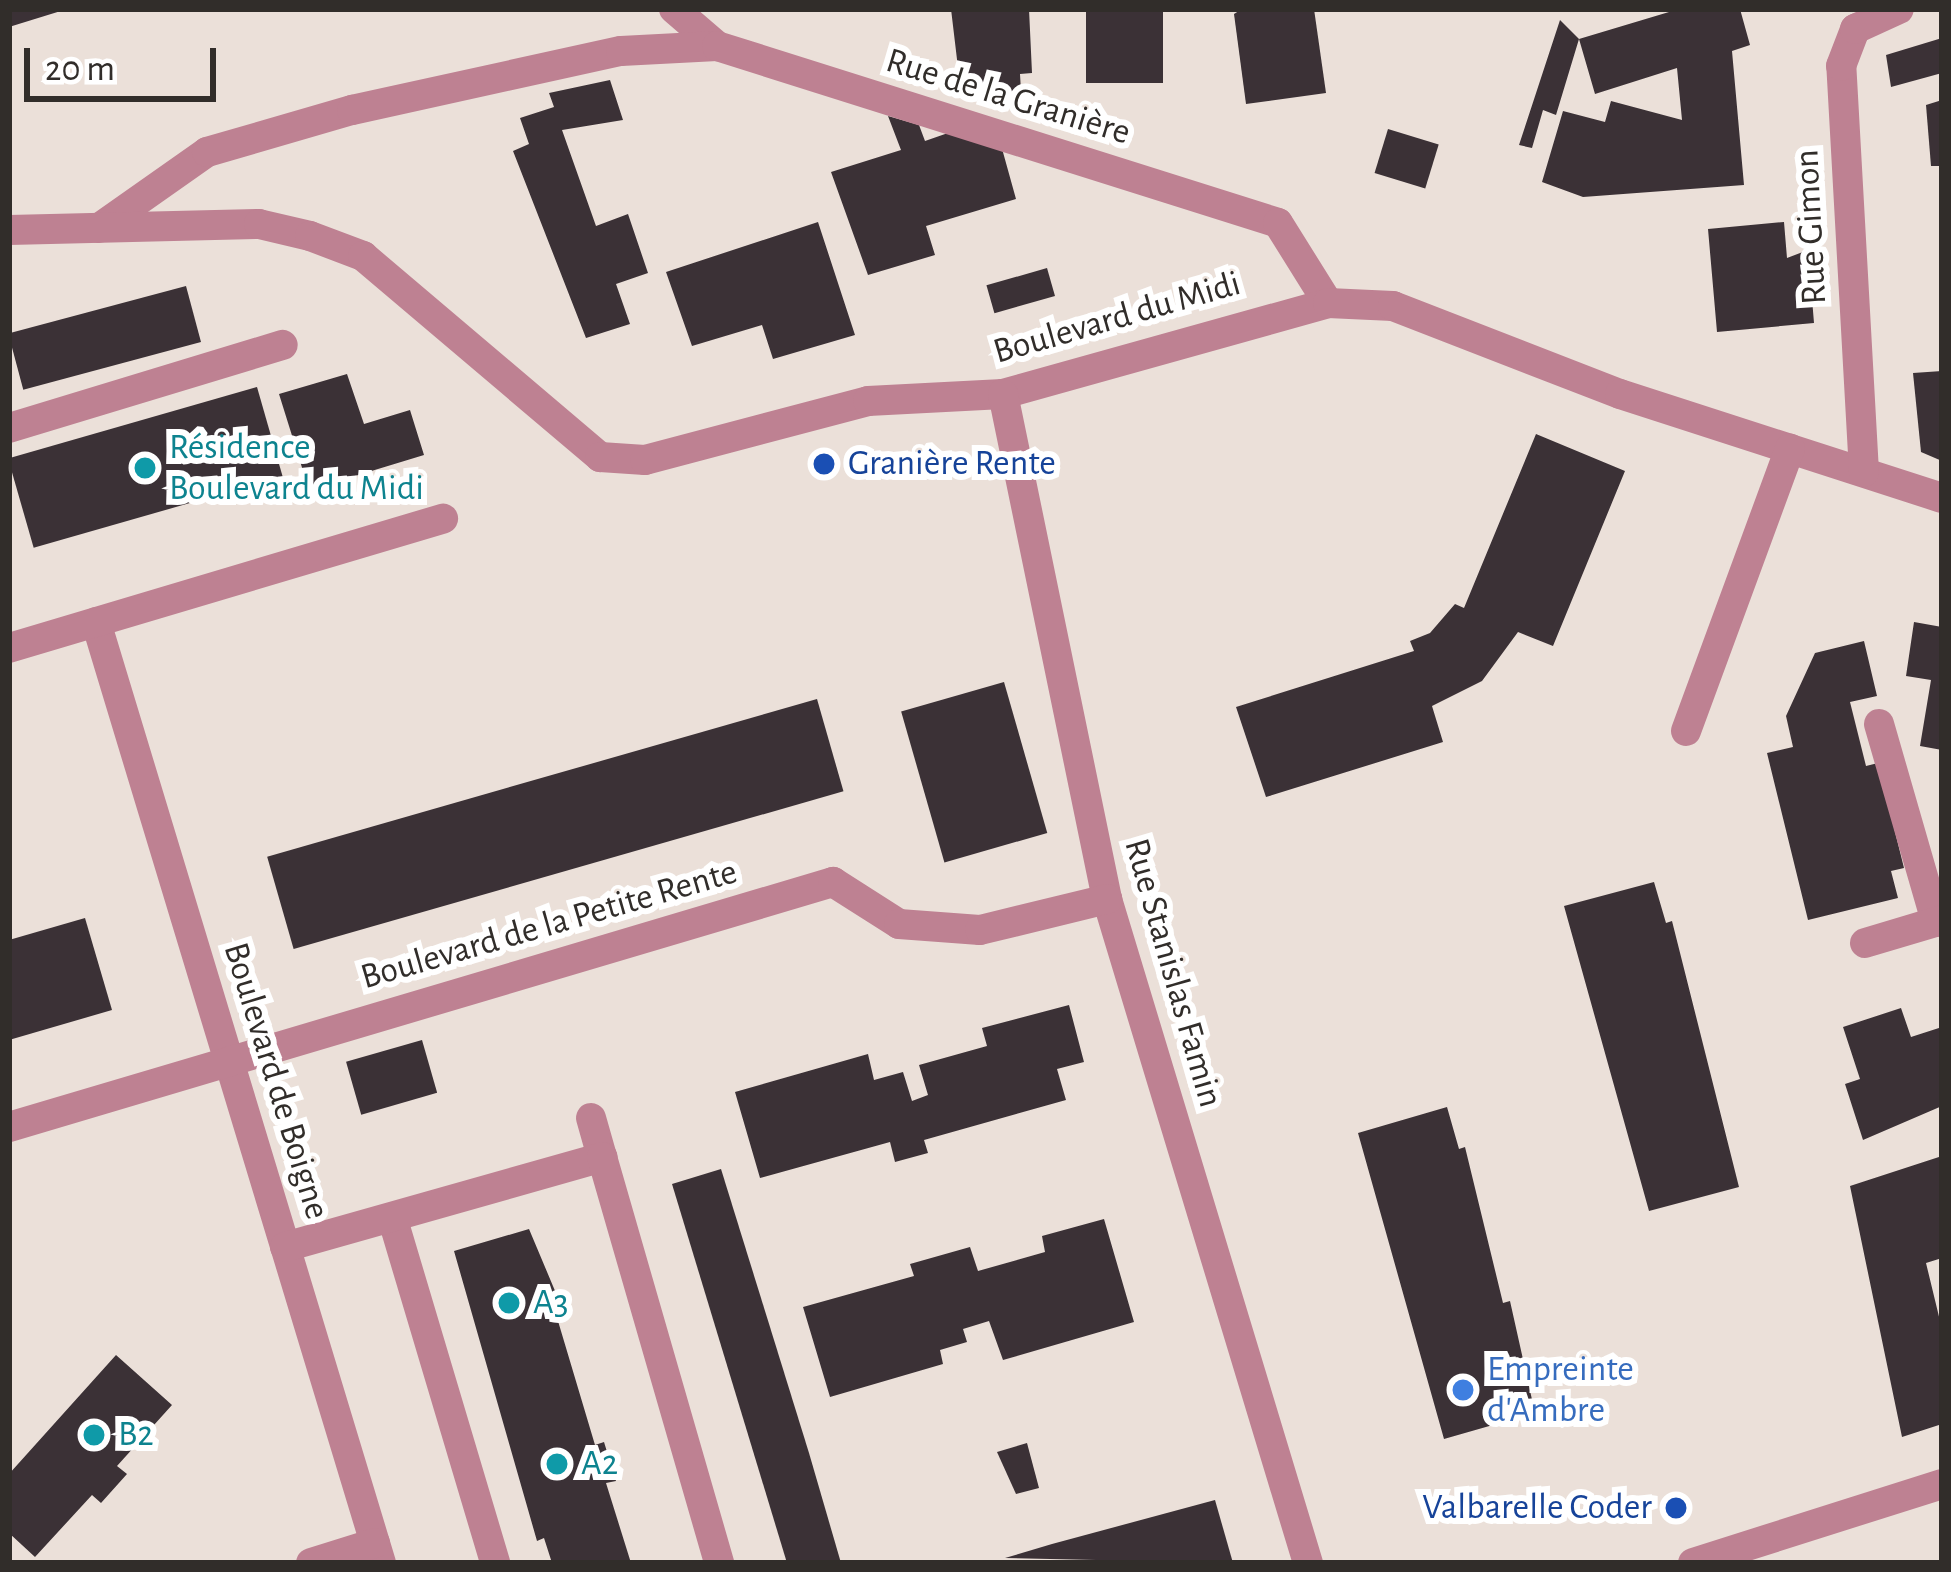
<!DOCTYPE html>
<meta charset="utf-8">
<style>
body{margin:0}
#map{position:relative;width:1951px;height:1572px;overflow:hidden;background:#ebe0d9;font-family:"Alegreya Sans",sans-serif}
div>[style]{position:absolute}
.building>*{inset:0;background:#3b3136;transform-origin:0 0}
.minor>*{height:30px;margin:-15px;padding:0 15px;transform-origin:15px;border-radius:15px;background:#be8192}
.dots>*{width:33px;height:33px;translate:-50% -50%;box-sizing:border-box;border:6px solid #fff;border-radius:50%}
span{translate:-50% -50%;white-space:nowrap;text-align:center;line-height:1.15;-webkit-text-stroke:12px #fff;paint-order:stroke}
.street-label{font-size:36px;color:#312d2a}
.culture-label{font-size:36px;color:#0d838f}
.left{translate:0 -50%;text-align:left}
.transit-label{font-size:36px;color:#164399}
.right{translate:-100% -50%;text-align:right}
.shop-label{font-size:36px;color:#366cbe}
.frame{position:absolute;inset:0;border:12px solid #312d2a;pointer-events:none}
.scale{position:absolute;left:24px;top:48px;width:192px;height:54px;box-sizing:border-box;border:6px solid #312d2a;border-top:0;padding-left:15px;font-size:36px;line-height:42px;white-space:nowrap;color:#312d2a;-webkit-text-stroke:9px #fff;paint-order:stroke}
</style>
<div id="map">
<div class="building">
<div style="clip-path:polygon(9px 9px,64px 9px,64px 10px,9px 27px)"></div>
<div style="clip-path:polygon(951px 9px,1029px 9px,1032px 73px,1020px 74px,1021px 91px,961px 93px)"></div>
<div style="left:1086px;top:9px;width:77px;height:74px"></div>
<div style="clip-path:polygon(1242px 9px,1314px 9px,1326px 93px,1246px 104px,1234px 14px)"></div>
<div style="clip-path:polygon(1679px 9px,1740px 9px,1750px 45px,1732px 51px,1744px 185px,1583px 197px,1542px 182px,1563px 111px,1605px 122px,1611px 101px,1682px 120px,1677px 68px,1595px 94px,1579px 39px)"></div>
<div style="clip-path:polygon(1560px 20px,1579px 39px,1556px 115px,1543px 110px,1532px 148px,1519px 145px)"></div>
<div style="clip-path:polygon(1942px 38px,1942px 73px,1891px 87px,1886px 55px)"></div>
<div style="clip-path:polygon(610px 80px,623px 120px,562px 130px,596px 226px,628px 214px,648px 273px,616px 284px,630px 324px,586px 338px,513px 151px,529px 144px,520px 118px,554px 107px,549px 93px)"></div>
<div style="clip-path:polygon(1942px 100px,1942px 166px,1931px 166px,1926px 105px)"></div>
<div style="clip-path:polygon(888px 116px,919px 125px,925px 141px,948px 133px,1001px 145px,1016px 199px,926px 226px,935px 255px,868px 275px,831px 172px,901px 150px)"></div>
<div style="left:1388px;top:129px;width:53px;height:46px;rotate:17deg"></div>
<div style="clip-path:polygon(818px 222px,855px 335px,773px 359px,762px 325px,692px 346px,666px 272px)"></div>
<div style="clip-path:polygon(1784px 222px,1787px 258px,1808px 250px,1814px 323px,1717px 332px,1708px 229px)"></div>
<div style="left:1047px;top:268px;width:29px;height:63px;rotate:74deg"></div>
<div style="left:186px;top:286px;width:58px;height:184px;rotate:75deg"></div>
<div style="clip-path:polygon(1942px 371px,1942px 461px,1921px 452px,1913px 373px)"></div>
<div style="clip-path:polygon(347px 374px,364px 424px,410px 410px,424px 455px,309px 490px,279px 394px)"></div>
<div style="left:257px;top:387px;width:93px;height:259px;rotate:74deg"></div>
<div style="clip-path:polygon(1536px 434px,1625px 471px,1553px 646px,1518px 632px,1482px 681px,1432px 706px,1443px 742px,1266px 797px,1236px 707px,1414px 651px,1410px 641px,1430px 633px,1455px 604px,1464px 608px)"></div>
<div style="clip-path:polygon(1914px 622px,1942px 627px,1942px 750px,1920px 746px,1931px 680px,1906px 676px)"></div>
<div style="clip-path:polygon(1864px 641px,1877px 696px,1850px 702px,1866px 766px,1878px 763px,1904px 868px,1891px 871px,1898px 898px,1808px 920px,1767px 753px,1793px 747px,1786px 716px,1815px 653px)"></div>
<div style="left:1004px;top:682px;width:157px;height:107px;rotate:74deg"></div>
<div style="left:817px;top:699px;width:96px;height:572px;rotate:74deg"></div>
<div style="clip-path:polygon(1654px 882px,1666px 923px,1672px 921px,1739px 1187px,1649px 1211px,1564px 906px)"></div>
<div style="clip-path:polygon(85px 918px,112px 1010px,9px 1040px,9px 940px)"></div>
<div style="clip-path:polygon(1069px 1005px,1084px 1062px,1057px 1069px,1066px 1100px,924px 1140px,928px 1153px,895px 1162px,890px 1142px,760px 1178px,735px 1092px,868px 1054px,874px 1080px,903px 1072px,912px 1101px,928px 1095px,919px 1065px,987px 1046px,982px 1028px)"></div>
<div style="clip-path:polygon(1901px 1008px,1911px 1037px,1942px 1027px,1942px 1106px,1863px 1140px,1845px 1084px,1860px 1079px,1843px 1027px)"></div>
<div style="left:422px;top:1040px;width:55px;height:79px;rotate:74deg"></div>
<div style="clip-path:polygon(1447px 1107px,1459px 1149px,1465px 1147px,1503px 1303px,1510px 1301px,1535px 1413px,1444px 1439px,1358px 1133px)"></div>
<div style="clip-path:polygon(1942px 1156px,1942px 1258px,1926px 1263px,1942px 1329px,1942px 1424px,1902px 1437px,1850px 1186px)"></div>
<div style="clip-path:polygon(721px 1169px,809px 1453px,841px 1563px,787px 1563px,672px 1184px)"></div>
<div style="clip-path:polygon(1104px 1219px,1134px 1322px,1003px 1360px,989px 1321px,963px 1329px,967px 1342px,940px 1350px,943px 1364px,830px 1397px,803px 1307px,914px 1276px,910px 1264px,970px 1247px,978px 1271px,1045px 1252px,1042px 1236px)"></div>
<div style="clip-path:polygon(529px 1229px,566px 1317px,558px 1321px,595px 1445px,604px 1442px,616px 1481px,606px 1483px,631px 1563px,552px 1563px,544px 1538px,537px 1541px,454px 1251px)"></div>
<div style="clip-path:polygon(116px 1355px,172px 1405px,117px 1466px,127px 1474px,101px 1503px,92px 1495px,35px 1557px,9px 1533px,9px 1474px)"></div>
<div style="clip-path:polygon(1027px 1443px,1039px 1488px,1016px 1494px,997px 1452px)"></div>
<div style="clip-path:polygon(1215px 1500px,1233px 1563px,1005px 1558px,1052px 1544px)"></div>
</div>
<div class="minor">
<div style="left:674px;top:9px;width:57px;rotate:40.7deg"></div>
<div style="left:99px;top:228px;width:132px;rotate:-35.1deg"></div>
<div style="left:207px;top:152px;width:151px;rotate:-16.2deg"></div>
<div style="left:352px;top:110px;width:275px;rotate:-12.4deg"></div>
<div style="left:621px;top:51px;width:96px;rotate:-3deg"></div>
<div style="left:717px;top:46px;width:588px;rotate:17.51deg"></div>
<div style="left:1278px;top:223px;width:94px;rotate:58deg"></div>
<div style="left:9px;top:230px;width:250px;rotate:-1.4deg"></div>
<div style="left:259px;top:224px;width:52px;rotate:13.2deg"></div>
<div style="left:310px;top:236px;width:57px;rotate:20.7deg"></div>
<div style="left:363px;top:256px;width:311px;rotate:40.3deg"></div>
<div style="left:600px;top:457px;width:45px;rotate:3.8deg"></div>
<div style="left:645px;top:460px;width:231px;rotate:-14.8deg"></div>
<div style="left:868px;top:401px;width:135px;rotate:-3deg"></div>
<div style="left:1003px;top:394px;width:337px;rotate:-15.6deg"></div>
<div style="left:1328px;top:303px;width:65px;rotate:2.6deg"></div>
<div style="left:1393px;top:306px;width:243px;rotate:21.2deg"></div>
<div style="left:1620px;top:394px;width:338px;rotate:17.9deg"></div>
<div style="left:1003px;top:394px;width:516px;rotate:78.36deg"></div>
<div style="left:1107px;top:899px;width:694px;rotate:73.16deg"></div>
<div style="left:9px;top:428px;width:286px;rotate:-16.9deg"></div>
<div style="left:1864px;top:472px;width:407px;rotate:-93.2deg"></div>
<div style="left:1841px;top:66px;width:40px;rotate:-69deg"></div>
<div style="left:1855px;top:29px;width:48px;rotate:-24.4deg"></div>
<div style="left:96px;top:622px;width:983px;rotate:73.15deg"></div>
<div style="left:9px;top:648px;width:453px;rotate:-16.6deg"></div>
<div style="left:1879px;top:724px;width:206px;rotate:73.9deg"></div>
<div style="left:1686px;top:731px;width:301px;rotate:-69.8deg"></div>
<div style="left:1865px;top:943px;width:80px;rotate:-16.6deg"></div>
<div style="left:591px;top:1118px;width:41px;rotate:74.2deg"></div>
<div style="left:9px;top:1127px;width:860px;rotate:-16.56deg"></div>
<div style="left:833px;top:882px;width:78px;rotate:32.5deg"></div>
<div style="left:899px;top:924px;width:81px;rotate:4.2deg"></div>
<div style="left:980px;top:930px;width:131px;rotate:-13.7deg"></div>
<div style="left:393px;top:1220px;width:358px;rotate:73.4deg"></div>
<div style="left:285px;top:1247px;width:330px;rotate:-15.8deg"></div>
<div style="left:602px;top:1157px;width:423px;rotate:73.9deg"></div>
<div style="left:311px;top:1563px;width:67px;rotate:-17.4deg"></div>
<div style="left:1693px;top:1563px;width:261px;rotate:-17.6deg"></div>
</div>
<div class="dots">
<div style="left:824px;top:464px;background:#1a4fb4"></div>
<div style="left:145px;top:468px;background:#0f9aa8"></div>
<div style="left:509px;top:1303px;background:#0f9aa8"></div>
<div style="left:1463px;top:1390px;background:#3f7fe0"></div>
<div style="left:94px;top:1435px;background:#0f9aa8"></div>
<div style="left:557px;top:1464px;background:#0f9aa8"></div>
<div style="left:1676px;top:1508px;background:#1a4fb4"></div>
</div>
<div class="street-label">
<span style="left:1008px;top:97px;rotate:17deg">Rue de la Granière</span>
<span style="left:1811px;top:227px;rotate:-93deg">Rue Gimon</span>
<span style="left:1117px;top:318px;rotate:-16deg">Boulevard du Midi</span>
<span style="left:549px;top:925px;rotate:-16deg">Boulevard de la Petite Rente</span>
<span style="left:1173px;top:973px;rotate:74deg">Rue Stanislas Famin</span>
<span style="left:276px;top:1081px;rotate:73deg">Boulevard de Boigne</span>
</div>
<div class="culture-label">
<span class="left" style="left:169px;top:468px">Résidence<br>Boulevard du Midi</span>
<span class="left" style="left:533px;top:1303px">A3</span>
<span class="left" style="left:118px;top:1435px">B2</span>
<span class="left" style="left:581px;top:1464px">A2</span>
</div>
<div class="transit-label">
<span class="left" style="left:848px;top:464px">Granière Rente</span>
<span class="right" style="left:1652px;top:1508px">Valbarelle Coder</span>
</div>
<div class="shop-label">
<span class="left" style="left:1487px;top:1390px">Empreinte<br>d'Ambre</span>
</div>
<div class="frame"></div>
<div class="scale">20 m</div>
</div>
